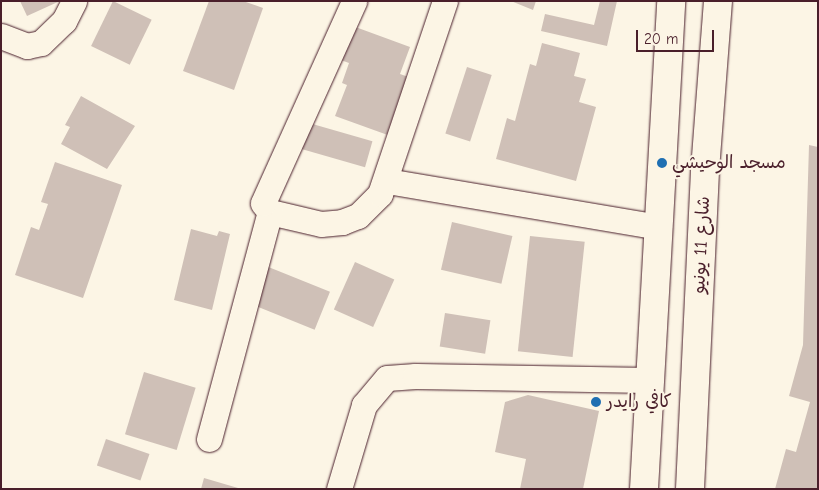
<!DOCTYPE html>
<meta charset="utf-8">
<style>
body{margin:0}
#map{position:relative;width:819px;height:490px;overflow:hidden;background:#fcf5e5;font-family:"Comic Neue","Playpen Sans Arabic",sans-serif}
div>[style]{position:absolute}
.building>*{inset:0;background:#cfc0b7;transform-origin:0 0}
.roads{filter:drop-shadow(0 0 1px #4a1f2b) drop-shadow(0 0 1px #4a1f2b)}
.minor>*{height:25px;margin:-12.5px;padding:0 12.5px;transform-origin:12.5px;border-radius:12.5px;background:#fcf5e5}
.trunk>*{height:28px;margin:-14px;padding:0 14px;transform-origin:14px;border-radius:14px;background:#fcf5e5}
.dots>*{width:14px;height:14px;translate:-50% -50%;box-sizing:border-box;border:2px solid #fcf5e5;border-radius:50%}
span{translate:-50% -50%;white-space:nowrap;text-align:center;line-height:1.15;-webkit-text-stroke:4px #fcf5e5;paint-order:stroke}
.poi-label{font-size:18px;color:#4a1f2b}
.left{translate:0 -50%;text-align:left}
.street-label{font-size:18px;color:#4a1f2b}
.frame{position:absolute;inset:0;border:2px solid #4a1f2b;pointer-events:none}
.scale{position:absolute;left:636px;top:30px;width:78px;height:22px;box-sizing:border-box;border:2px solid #4a1f2b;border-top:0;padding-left:6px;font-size:15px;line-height:18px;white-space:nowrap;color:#4a1f2b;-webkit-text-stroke:4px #fcf5e5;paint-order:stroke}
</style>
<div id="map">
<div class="building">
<div style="clip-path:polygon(20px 1px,60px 1px,27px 16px)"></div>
<div style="left:113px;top:1px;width:43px;height:50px;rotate:26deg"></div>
<div style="clip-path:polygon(209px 1px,243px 1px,263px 8px,234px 90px,183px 71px)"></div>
<div style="clip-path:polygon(511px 1px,536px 1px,533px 10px)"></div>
<div style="clip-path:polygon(600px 1px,617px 1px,607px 46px,541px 31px,545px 14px,594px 25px)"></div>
<div style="clip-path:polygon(350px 25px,410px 47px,400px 74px,417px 80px,396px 138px,335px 116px,347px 85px,342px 83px,349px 63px,338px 59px)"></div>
<div style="clip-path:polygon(542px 43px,580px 53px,574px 76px,586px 79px,579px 102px,596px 107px,576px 181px,496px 159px,507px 118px,515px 121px,530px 64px,536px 66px)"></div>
<div style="left:467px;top:67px;width:26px;height:70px;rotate:18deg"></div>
<div style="clip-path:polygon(81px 96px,135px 126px,107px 169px,61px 144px,70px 127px,65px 125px)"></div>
<div style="left:309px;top:123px;width:66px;height:27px;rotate:16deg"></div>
<div style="clip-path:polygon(809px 145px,818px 147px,818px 489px,775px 489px,786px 449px,796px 452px,810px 402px,789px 396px,803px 345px)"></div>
<div style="clip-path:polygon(55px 162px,122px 185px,83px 298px,15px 275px,31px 227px,39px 230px,48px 204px,41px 202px)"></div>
<div style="left:452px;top:222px;width:62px;height:49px;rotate:13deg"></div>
<div style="clip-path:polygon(191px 229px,217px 236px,219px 231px,230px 234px,212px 310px,174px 300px)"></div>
<div style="left:530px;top:236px;width:55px;height:116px;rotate:6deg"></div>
<div style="left:355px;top:262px;width:43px;height:52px;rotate:24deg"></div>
<div style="left:266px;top:266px;width:69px;height:41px;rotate:22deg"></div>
<div style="left:445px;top:313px;width:46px;height:34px;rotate:9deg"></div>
<div style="left:144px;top:372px;width:54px;height:65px;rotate:17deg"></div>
<div style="clip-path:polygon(528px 395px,599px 411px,583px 489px,520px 489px,526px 459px,495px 452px,505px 402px)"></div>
<div style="left:106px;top:439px;width:46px;height:28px;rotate:19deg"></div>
<div style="clip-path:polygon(204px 478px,238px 488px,238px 489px,201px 489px)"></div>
</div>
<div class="roads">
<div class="minor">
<div style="left:1px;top:36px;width:28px;rotate:21deg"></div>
<div style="left:27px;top:46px;width:14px;rotate:-12deg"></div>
<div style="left:41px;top:43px;width:32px;rotate:-44deg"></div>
<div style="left:64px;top:21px;width:22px;rotate:-63deg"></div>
<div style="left:387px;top:181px;width:276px;rotate:9.6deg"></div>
<div style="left:270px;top:212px;width:52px;rotate:13.2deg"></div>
<div style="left:321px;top:224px;width:21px;rotate:-5deg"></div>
<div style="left:342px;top:222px;width:17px;rotate:-21deg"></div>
<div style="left:358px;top:216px;width:31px;rotate:-45deg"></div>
<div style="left:380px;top:194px;width:204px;rotate:-71.4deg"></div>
<div style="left:209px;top:439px;width:235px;rotate:-75deg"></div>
<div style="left:270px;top:212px;width:11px;rotate:-128deg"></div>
<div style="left:263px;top:203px;width:222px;rotate:-65.7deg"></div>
<div style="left:339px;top:489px;width:88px;rotate:-73.4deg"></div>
<div style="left:364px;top:405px;width:35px;rotate:-50deg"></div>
<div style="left:387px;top:378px;width:28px;rotate:-4deg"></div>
<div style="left:415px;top:376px;width:235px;rotate:1deg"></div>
</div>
<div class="trunk">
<div style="left:644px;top:489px;width:489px;rotate:-86.8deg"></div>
<div style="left:690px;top:489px;width:319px;rotate:-87.3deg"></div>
<div style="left:705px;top:170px;width:169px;rotate:-85.6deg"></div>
</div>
</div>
<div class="dots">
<div style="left:662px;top:163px;background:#1f6fb2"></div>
<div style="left:596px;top:402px;background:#1f6fb2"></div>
</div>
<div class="poi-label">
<span class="left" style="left:672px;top:163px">مسجد الوحيشي</span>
<span class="left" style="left:606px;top:402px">كافي رايدر</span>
</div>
<div class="street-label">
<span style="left:702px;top:245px;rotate:-87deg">شارع 11 يونيو</span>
</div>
<div class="frame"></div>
<div class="scale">20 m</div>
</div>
